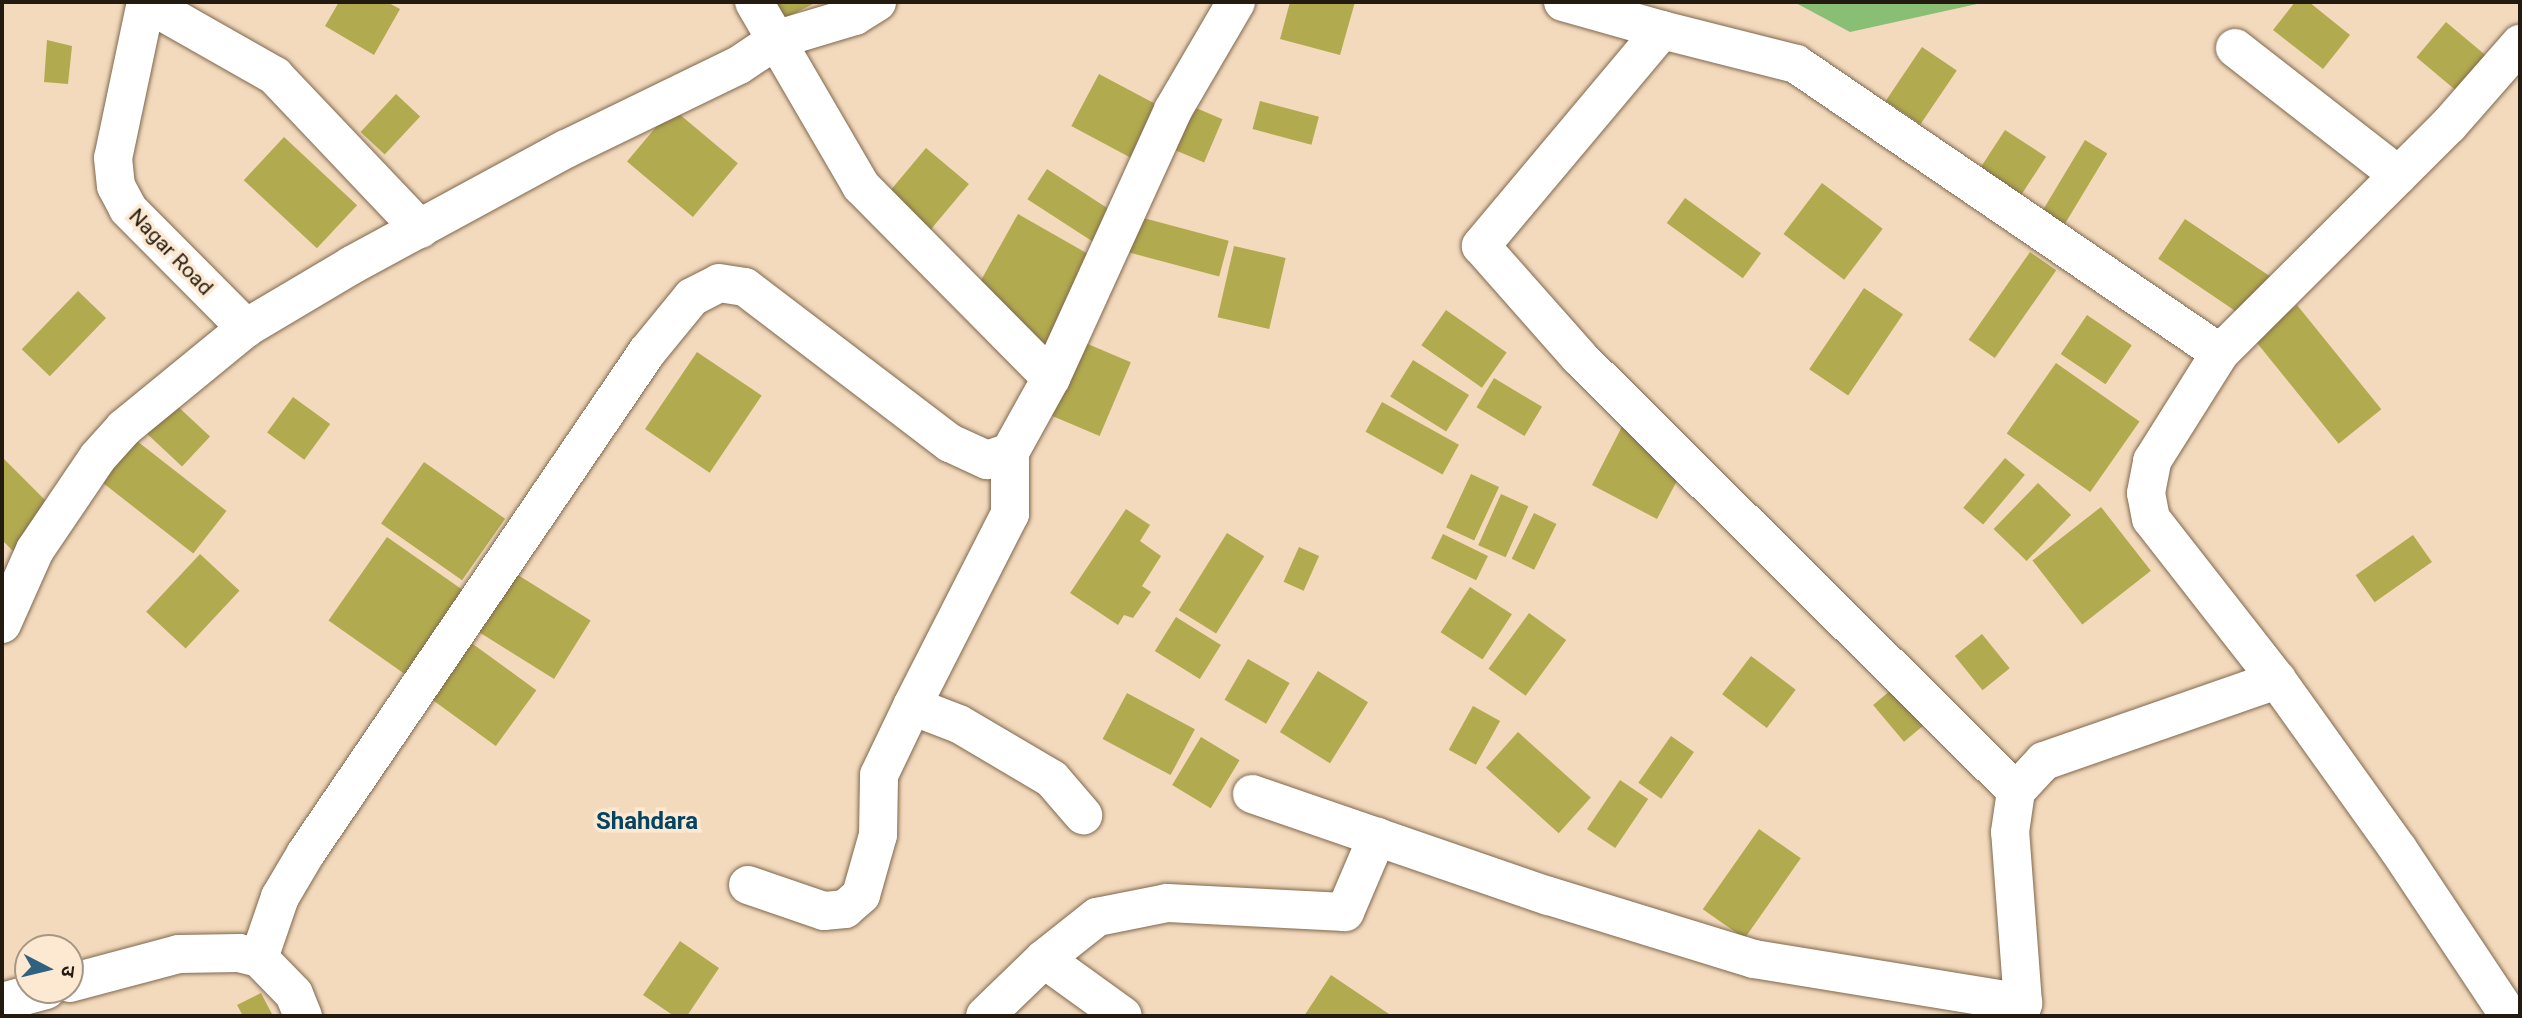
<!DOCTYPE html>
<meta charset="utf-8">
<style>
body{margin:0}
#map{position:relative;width:2522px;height:1018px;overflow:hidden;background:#f4dabd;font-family:Roboto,"Noto Sans Devanagari",sans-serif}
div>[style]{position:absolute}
.water>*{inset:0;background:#89be75}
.building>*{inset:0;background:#b2aa4e;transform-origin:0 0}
.roads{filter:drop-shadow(0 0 2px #7f684e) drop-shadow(0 0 2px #7f684e)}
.minor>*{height:38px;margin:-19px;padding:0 19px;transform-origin:19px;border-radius:19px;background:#fff}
span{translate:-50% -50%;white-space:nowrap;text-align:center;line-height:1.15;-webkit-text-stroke:7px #fde8d1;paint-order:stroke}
.street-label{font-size:21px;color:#241b10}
.quarter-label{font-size:24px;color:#034464;font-weight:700}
.frame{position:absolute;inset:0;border:4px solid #241b10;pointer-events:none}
.north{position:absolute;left:14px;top:934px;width:70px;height:70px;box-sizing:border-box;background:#fde8d1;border:2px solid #a69684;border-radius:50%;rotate:97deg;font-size:19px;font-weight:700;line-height:28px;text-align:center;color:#241b10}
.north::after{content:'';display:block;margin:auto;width:24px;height:32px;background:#30617f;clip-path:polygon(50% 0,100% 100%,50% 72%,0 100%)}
</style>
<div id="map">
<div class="water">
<div style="clip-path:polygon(1794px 2px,1986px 2px,1850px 32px)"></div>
</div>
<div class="building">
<div style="clip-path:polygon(339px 2px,387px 2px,400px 9px,374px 55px,325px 26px)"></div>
<div style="clip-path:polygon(766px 2px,817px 2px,785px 18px)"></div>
<div style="clip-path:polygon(1290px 2px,1355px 2px,1340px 55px,1280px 39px)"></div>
<div style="clip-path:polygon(2295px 2px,2309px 2px,2350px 35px,2323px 69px,2273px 30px)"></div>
<div style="left:2446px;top:22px;width:56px;height:46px;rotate:40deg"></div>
<div style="clip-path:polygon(47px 40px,72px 46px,68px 84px,44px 82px)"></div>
<div style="left:1922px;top:47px;width:42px;height:65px;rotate:34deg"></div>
<div style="left:1099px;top:74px;width:71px;height:59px;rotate:28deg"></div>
<div style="left:396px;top:94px;width:33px;height:52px;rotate:43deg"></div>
<div style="left:1260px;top:101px;width:61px;height:29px;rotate:15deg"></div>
<div style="left:1182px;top:102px;width:44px;height:47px;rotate:23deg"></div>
<div style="left:672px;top:108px;width:86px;height:70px;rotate:40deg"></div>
<div style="left:2005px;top:130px;width:49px;height:60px;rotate:33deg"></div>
<div style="left:284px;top:137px;width:100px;height:59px;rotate:43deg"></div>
<div style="left:2085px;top:140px;width:26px;height:93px;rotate:31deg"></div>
<div style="left:926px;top:148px;width:56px;height:73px;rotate:40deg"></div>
<div style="left:1047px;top:169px;width:80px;height:36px;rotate:33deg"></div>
<div style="left:1822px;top:183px;width:76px;height:64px;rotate:37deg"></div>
<div style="left:1685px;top:198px;width:94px;height:31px;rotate:36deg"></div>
<div style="clip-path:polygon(1018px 214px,1097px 259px,1049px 354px,975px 291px)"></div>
<div style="left:1136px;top:216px;width:96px;height:37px;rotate:15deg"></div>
<div style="left:2185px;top:219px;width:107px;height:48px;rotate:34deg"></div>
<div style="left:1234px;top:246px;width:53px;height:73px;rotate:13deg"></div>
<div style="left:2030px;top:252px;width:32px;height:107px;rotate:35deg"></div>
<div style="left:1864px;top:288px;width:47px;height:98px;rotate:34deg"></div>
<div style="left:78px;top:291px;width:39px;height:81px;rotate:44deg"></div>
<div style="left:2297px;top:305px;width:134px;height:55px;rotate:51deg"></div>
<div style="left:1446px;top:310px;width:74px;height:43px;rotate:35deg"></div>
<div style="left:2087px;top:315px;width:54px;height:47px;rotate:34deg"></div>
<div style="left:1083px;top:342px;width:52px;height:80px;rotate:23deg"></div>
<div style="left:697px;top:352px;width:78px;height:93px;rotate:34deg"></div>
<div style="left:1413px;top:360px;width:66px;height:43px;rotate:32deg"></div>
<div style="left:2056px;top:363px;width:102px;height:86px;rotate:35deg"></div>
<div style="left:1494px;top:378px;width:56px;height:34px;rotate:31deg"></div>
<div style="left:293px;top:397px;width:46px;height:44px;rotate:36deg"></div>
<div style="left:172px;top:401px;width:52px;height:41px;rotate:43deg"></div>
<div style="left:1382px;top:402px;width:88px;height:34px;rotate:29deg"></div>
<div style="clip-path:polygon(1630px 411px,1683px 469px,1657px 519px,1592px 485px)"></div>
<div style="left:128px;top:434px;width:125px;height:54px;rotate:38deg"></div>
<div style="clip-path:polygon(2px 457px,55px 510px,21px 559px,2px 540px)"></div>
<div style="left:2005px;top:458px;width:26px;height:65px;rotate:40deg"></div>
<div style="left:424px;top:462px;width:99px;height:75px;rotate:35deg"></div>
<div style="left:1471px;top:474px;width:31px;height:59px;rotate:25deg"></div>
<div style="left:2038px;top:483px;width:46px;height:64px;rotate:44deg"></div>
<div style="left:1501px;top:494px;width:30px;height:56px;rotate:24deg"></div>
<div style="left:2101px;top:507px;width:81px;height:87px;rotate:52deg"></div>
<div style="clip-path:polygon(1126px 509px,1150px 525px,1140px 541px,1161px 556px,1142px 586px,1151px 592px,1133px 618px,1124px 615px,1118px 625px,1070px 593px)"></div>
<div style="left:1534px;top:513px;width:25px;height:51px;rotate:26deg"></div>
<div style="left:1227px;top:533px;width:44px;height:91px;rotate:32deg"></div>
<div style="left:1443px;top:534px;width:50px;height:27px;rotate:26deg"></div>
<div style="left:2413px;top:535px;width:33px;height:70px;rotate:55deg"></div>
<div style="left:387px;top:537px;width:110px;height:102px;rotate:35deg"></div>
<div style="left:1299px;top:547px;width:22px;height:38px;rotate:24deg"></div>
<div style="left:200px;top:554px;width:54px;height:79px;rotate:43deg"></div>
<div style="left:505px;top:567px;width:101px;height:69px;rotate:32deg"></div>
<div style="left:1470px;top:587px;width:50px;height:54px;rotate:33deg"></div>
<div style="left:1529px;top:613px;width:46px;height:69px;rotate:36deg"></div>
<div style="left:1176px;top:617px;width:53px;height:40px;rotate:32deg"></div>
<div style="left:1982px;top:634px;width:44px;height:35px;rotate:51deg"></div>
<div style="left:466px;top:639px;width:87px;height:69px;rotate:36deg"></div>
<div style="left:1751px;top:656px;width:56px;height:48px;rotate:37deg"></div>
<div style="left:1248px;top:659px;width:48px;height:47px;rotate:30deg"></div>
<div style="left:1318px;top:671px;width:59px;height:72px;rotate:32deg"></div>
<div style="left:1903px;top:680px;width:48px;height:39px;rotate:50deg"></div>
<div style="left:1127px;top:693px;width:77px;height:52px;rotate:28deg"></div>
<div style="left:1473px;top:706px;width:31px;height:50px;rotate:29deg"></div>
<div style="left:1518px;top:732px;width:98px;height:48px;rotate:42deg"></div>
<div style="left:1671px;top:736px;width:28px;height:57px;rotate:35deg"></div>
<div style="left:1201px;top:737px;width:45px;height:56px;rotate:31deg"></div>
<div style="left:1620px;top:780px;width:34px;height:59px;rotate:34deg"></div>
<div style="left:1759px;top:829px;width:51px;height:98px;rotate:35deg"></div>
<div style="clip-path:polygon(680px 941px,719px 968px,687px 1016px,674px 1016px,643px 995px)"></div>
<div style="clip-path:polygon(1331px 975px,1392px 1016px,1304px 1016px)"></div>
<div style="clip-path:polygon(261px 993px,273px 1016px,243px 1016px,237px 1005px)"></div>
</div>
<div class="roads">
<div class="minor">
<div style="left:145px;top:2px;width:150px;rotate:29.6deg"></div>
<div style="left:275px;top:76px;width:211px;rotate:46.5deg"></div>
<div style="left:146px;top:2px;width:159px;rotate:101.9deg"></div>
<div style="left:113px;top:158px;width:28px;rotate:84deg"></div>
<div style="left:116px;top:186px;width:26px;rotate:62deg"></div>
<div style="left:128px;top:209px;width:168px;rotate:45.2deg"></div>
<div style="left:754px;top:2px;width:213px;rotate:59.8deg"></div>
<div style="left:861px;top:186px;width:270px;rotate:45.3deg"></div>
<div style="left:1563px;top:2px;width:103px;rotate:15.8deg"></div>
<div style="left:1662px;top:30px;width:282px;rotate:130deg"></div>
<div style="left:1481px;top:246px;width:149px;rotate:48.5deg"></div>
<div style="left:1580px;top:358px;width:614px;rotate:44.8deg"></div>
<div style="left:1662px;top:30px;width:138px;rotate:14.2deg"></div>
<div style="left:1796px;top:64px;width:513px;rotate:34.28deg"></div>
<div style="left:2235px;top:48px;width:207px;rotate:37.9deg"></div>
<div style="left:2px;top:624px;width:81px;rotate:-66deg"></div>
<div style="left:35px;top:550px;width:112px;rotate:-55.9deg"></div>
<div style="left:98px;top:457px;width:39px;rotate:-48deg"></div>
<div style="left:124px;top:428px;width:158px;rotate:-39.3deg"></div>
<div style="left:246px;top:328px;width:123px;rotate:-30.7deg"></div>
<div style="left:352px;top:265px;width:243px;rotate:-28.5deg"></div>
<div style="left:566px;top:149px;width:192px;rotate:-25.9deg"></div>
<div style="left:739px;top:65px;width:47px;rotate:-33.7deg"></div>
<div style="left:778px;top:39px;width:80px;rotate:-16.6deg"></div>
<div style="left:855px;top:16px;width:26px;rotate:-32deg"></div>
<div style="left:912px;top:706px;width:216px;rotate:-63deg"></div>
<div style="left:1010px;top:514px;width:62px;rotate:-90deg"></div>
<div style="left:1252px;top:794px;width:314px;rotate:19deg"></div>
<div style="left:1549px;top:896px;width:214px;rotate:17.1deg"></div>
<div style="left:1754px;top:959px;width:273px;rotate:9.3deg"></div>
<div style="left:748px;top:885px;width:80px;rotate:18.9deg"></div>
<div style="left:824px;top:911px;width:21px;rotate:-5deg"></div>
<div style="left:845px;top:909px;width:21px;rotate:-41deg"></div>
<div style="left:861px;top:895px;width:62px;rotate:-74.2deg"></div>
<div style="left:878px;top:835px;width:60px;rotate:-89deg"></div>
<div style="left:879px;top:775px;width:76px;rotate:-64.4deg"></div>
<div style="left:912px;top:706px;width:50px;rotate:21deg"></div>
<div style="left:959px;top:724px;width:108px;rotate:30.6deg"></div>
<div style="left:1052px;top:779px;width:48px;rotate:49.3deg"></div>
<div style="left:259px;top:958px;width:65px;rotate:-71deg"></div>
<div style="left:280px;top:897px;width:51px;rotate:-59.4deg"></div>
<div style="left:306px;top:853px;width:606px;rotate:-55.76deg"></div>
<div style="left:647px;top:352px;width:71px;rotate:-50.7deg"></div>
<div style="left:692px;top:297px;width:30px;rotate:-27deg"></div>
<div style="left:719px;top:283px;width:26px;rotate:9deg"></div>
<div style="left:745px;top:287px;width:258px;rotate:37.3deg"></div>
<div style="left:950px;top:443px;width:41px;rotate:24.7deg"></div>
<div style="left:987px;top:460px;width:24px;rotate:-19deg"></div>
<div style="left:1010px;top:452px;width:85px;rotate:-61deg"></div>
<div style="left:1051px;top:378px;width:294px;rotate:-65.5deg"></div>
<div style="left:1173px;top:110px;width:125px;rotate:-59.7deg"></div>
<div style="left:1044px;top:959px;width:97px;rotate:35.8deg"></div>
<div style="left:70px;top:983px;width:113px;rotate:-14.9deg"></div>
<div style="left:179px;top:954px;width:60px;rotate:-1deg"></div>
<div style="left:239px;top:953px;width:21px;rotate:14deg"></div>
<div style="left:259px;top:958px;width:50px;rotate:45.8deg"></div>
<div style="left:294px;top:994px;width:24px;rotate:68deg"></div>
<div style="left:2px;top:1002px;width:46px;rotate:-15.3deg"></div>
<div style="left:985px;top:1016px;width:82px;rotate:-44deg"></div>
<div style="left:1044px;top:959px;width:68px;rotate:-38.4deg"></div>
<div style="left:1097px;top:917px;width:71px;rotate:-11.3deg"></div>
<div style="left:1167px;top:903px;width:178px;rotate:2.9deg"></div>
<div style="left:1345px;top:912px;width:82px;rotate:-66.9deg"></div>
<div style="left:2020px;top:1016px;width:13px;rotate:-77deg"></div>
<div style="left:2023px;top:1003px;width:171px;rotate:-94.3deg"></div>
<div style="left:2010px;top:832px;width:41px;rotate:-81.7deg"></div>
<div style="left:2016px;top:791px;width:41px;rotate:-47deg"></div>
<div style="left:2044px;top:761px;width:247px;rotate:-19.2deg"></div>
<div style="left:2509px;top:1016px;width:201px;rotate:-123.6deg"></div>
<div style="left:2398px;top:849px;width:208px;rotate:-125.6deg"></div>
<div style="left:2277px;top:680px;width:204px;rotate:-128deg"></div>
<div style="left:2151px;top:519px;width:26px;rotate:-101deg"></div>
<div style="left:2146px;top:493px;width:33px;rotate:-79deg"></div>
<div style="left:2152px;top:461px;width:128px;rotate:-57.8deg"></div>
<div style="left:2220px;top:353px;width:323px;rotate:-44.9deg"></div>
<div style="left:2449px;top:125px;width:108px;rotate:-48.8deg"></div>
</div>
</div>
<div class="street-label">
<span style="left:171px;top:252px;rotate:46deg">Nagar Road</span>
</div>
<div class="quarter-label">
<span style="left:647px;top:822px">Shahdara</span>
</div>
<div class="frame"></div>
<div class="north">उ</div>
</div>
